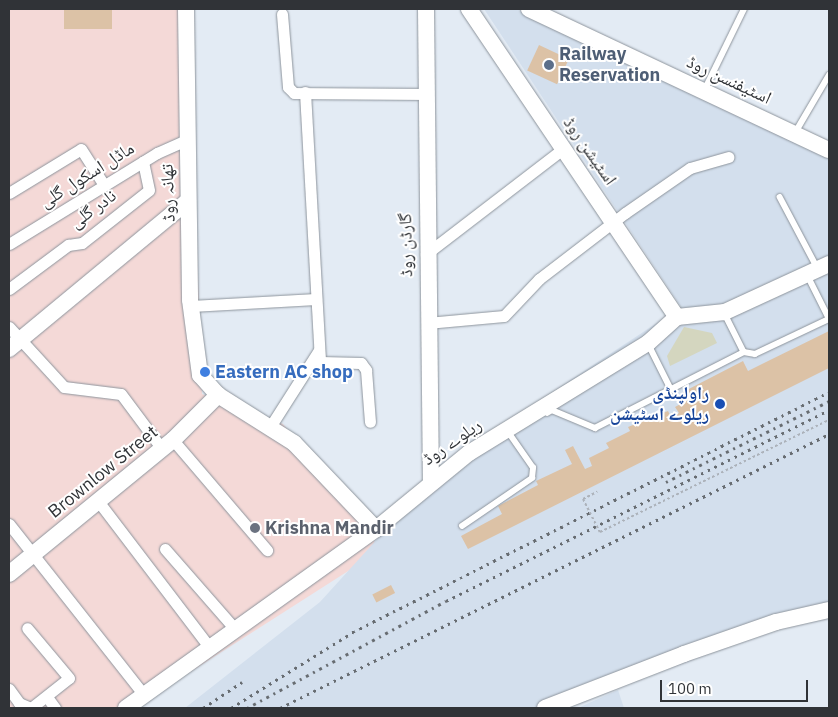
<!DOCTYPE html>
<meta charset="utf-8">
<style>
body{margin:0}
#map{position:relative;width:838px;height:717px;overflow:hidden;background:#e3ebf4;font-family:"IBM Plex Sans","Noto Naskh Arabic",sans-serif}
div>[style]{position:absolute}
.commercial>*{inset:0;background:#f4d9d7}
.built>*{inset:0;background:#d3dfed}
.green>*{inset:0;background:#d4d6bf}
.building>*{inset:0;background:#dcc2a6;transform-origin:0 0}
.path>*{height:2px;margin-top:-1px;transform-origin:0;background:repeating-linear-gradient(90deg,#acb2ba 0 2.5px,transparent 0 5px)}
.roads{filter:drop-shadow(0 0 1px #8d949c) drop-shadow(0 0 1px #8d949c)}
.lane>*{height:5.5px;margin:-2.75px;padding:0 2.75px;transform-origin:2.75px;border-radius:2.75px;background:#fff}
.street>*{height:11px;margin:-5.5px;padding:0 5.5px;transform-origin:5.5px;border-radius:5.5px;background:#fff}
.secondary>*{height:16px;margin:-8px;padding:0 8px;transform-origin:8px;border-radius:8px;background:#fff}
.rail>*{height:3px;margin-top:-1.5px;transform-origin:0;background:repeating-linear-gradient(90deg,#676c71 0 2.5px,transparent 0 7.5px)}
.path-bridge>*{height:2px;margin-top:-1px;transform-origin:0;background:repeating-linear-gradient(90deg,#acb2ba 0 2.5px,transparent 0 5px)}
.dots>*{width:14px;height:14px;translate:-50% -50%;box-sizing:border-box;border:2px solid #fff;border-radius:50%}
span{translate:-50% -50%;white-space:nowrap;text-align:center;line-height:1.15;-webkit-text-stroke:4px #fff;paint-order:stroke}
.service-label{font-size:18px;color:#4e5e75;font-weight:700}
.left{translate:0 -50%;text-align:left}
.street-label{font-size:18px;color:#303337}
.shop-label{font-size:18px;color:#366cbe;font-weight:700}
.transit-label{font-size:18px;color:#164399;font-weight:700}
.right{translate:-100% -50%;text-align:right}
.worship-label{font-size:18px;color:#5b616d;font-weight:700}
.frame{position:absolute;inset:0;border:10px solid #303337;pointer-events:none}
.scale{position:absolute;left:660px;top:680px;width:148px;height:22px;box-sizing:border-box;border:2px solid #303337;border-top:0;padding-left:6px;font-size:15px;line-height:18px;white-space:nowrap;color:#303337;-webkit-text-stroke:4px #fff;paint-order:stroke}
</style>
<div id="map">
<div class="commercial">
<div style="clip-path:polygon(9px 9px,189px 9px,202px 394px,283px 424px,381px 550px,134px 708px,9px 708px)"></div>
</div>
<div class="built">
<div style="clip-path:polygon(484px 9px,516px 9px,829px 145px,829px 611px,559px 708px,185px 708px,320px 602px,448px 461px,681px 307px)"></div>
<div style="clip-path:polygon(618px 690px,624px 708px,578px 708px)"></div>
</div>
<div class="green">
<div style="clip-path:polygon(684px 327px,712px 333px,717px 343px,670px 366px,667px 356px)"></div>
</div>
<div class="building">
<div style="left:64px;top:9px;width:48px;height:20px"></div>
<div style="left:539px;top:45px;width:33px;height:28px;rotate:25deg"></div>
<div style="clip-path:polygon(829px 331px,829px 368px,468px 549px,461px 536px,502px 514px,498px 506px,538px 485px,536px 481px,572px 464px,565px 450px,573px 446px,585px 469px,592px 466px,589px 458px,609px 448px,606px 443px,630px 431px,628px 427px,668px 411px,671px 417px,679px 413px,675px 407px,688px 400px,683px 392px,743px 361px,748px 371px)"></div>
<div style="left:391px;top:585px;width:9px;height:21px;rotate:63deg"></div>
</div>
<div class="path">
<div style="left:583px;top:499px;width:16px;rotate:-27deg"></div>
<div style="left:600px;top:532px;width:255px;rotate:-26.1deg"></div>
</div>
<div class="roads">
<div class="lane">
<div style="left:705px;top:89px;width:89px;rotate:-64deg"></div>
<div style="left:795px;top:133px;width:67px;rotate:-59.6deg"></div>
<div style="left:780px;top:197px;width:79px;rotate:62.1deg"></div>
<div style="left:808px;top:276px;width:47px;rotate:63.4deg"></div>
<div style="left:725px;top:314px;width:42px;rotate:63.4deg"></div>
<div style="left:649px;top:345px;width:49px;rotate:63.4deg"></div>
<div style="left:547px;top:413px;width:6px;rotate:-31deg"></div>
<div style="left:552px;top:410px;width:47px;rotate:22.7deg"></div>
<div style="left:595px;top:428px;width:167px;rotate:-27deg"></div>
<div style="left:744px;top:352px;width:11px;rotate:10deg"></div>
<div style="left:755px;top:354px;width:82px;rotate:-25.3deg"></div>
<div style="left:462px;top:526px;width:85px;rotate:-34.4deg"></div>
<div style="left:532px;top:478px;width:10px;rotate:-84deg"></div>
<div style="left:533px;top:468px;width:40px;rotate:-124.9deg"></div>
</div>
<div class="street">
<div style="left:282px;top:14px;width:73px;rotate:85.3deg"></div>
<div style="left:288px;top:87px;width:8px;rotate:45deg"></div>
<div style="left:294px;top:93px;width:129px;rotate:0.4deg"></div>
<div style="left:305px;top:92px;width:270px;rotate:86.8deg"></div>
<div style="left:320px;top:362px;width:41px;rotate:1.4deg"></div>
<div style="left:361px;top:363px;width:9px;rotate:54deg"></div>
<div style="left:366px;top:370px;width:52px;rotate:85.6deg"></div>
<div style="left:9px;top:193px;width:84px;rotate:-31.4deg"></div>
<div style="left:81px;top:149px;width:43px;rotate:57.4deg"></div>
<div style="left:9px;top:244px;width:174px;rotate:-31.6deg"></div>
<div style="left:157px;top:153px;width:32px;rotate:-24deg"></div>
<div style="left:426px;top:254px;width:174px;rotate:-37.5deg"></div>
<div style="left:9px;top:289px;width:74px;rotate:-36.7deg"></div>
<div style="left:68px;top:245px;width:14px;rotate:-8deg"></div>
<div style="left:82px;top:243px;width:85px;rotate:-38.3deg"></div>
<div style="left:149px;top:190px;width:29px;rotate:-102deg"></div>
<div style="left:191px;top:306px;width:125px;rotate:-3.2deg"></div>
<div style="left:427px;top:323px;width:77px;rotate:-5.2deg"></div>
<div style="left:504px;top:316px;width:51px;rotate:-46.6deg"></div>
<div style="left:539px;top:279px;width:108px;rotate:-37.5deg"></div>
<div style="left:625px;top:213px;width:79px;rotate:-34.7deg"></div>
<div style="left:690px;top:168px;width:40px;rotate:-16deg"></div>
<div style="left:9px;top:327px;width:81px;rotate:47.5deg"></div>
<div style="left:64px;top:387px;width:57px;rotate:7deg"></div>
<div style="left:121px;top:394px;width:69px;rotate:53.3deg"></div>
<div style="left:270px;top:427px;width:91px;rotate:-57.5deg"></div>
<div style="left:173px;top:440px;width:145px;rotate:49.5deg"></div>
<div style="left:98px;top:501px;width:185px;rotate:52.7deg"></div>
<div style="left:9px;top:524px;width:218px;rotate:51.7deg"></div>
<div style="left:165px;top:549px;width:106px;rotate:48.8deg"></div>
<div style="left:9px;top:689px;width:17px;rotate:54deg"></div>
<div style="left:19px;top:703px;width:13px;rotate:23deg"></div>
<div style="left:31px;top:708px;width:48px;rotate:-38.3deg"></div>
<div style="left:69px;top:678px;width:65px;rotate:-130deg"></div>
<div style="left:47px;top:697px;width:14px;rotate:54deg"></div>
</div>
<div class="secondary">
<div style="left:186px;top:9px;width:291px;rotate:89.2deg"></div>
<div style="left:190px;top:300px;width:76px;rotate:82.4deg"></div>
<div style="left:200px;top:375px;width:27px;rotate:48deg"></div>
<div style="left:218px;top:395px;width:90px;rotate:32.3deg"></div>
<div style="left:294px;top:443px;width:119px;rotate:46.4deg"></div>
<div style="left:426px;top:9px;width:473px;rotate:89.4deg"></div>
<div style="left:469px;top:9px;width:372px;rotate:56deg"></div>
<div style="left:529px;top:9px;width:331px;rotate:25.2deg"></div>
<div style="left:9px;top:349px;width:232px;rotate:-39.6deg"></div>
<div style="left:9px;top:574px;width:212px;rotate:-39.3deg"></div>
<div style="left:173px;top:440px;width:64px;rotate:-45deg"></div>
<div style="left:126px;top:708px;width:307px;rotate:-35.6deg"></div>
<div style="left:376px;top:529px;width:120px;rotate:-39.3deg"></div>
<div style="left:469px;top:453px;width:210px;rotate:-31.6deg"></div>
<div style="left:648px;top:343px;width:39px;rotate:-42deg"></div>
<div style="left:677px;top:317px;width:48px;rotate:-5.9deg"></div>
<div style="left:725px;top:312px;width:115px;rotate:-24.8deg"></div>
<div style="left:545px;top:708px;width:149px;rotate:-21.2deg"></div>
<div style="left:684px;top:654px;width:97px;rotate:-19.2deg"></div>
<div style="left:776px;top:622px;width:54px;rotate:-12.8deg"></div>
</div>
</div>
<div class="rail">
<div style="left:666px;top:482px;width:182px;rotate:-26.4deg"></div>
<div style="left:203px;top:708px;width:47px;rotate:-33.7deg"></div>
<div style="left:231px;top:708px;width:144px;rotate:-31.9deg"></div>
<div style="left:353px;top:632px;width:533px;rotate:-26.76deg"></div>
<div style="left:247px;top:708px;width:226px;rotate:-28.3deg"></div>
<div style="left:446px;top:601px;width:428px;rotate:-26.5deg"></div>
<div style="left:280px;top:708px;width:614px;rotate:-26.52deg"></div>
</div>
<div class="path-bridge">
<div style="left:583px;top:499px;width:37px;rotate:63deg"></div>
</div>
<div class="dots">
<div style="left:549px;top:65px;background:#5c6f8a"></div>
<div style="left:205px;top:372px;background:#3f7fe0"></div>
<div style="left:720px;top:404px;background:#1a4fb4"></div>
<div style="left:255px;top:528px;background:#6b7280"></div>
</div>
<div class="service-label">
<span class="left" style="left:559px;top:65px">Railway<br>Reservation</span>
</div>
<div class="street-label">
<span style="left:729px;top:80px;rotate:25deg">اسٹیفنسن روڈ</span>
<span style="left:590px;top:151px;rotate:55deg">اسٹیشن روڈ</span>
<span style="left:87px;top:175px;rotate:-32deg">ماڈل اسکول گلی</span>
<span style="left:168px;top:193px;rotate:-92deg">تھانہ روڈ</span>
<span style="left:93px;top:209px;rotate:-36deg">نادر گلی</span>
<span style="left:406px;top:245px;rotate:-91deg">گارڈن روڈ</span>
<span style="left:452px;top:442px;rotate:-35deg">ریلوے روڈ</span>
<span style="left:103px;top:472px;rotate:-39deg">Brownlow Street</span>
</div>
<div class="shop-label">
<span class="left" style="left:215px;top:372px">Eastern AC shop</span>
</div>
<div class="transit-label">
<span class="right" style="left:709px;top:404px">راولپنڈی<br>ریلوے اسٹیشن</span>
</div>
<div class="worship-label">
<span class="left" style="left:265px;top:528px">Krishna Mandir</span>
</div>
<div class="frame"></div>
<div class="scale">100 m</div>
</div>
